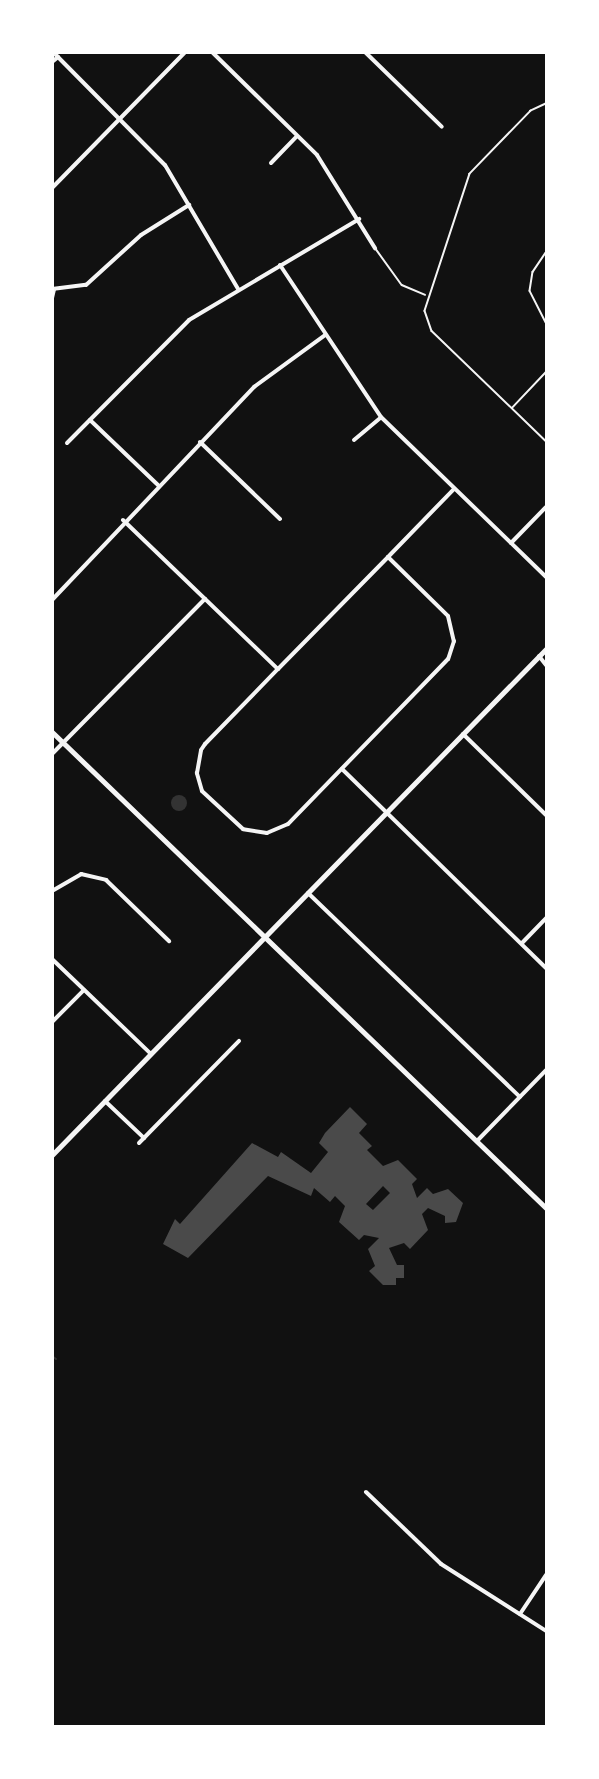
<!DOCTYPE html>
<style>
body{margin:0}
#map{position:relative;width:599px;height:1779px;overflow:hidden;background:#111;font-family:"Nunito Sans",sans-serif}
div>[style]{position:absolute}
.water>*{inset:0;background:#333}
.round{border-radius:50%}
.stream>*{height:2px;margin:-1px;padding:0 1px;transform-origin:1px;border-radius:1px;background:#333}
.building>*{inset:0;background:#4a4a4a}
.service>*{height:1.5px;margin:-0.75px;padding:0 0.75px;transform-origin:0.75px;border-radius:0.75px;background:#f5f5f5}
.minor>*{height:4px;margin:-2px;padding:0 2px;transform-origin:2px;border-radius:2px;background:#f5f5f5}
.tertiary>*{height:4.5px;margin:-2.25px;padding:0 2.25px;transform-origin:2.25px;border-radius:2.25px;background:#f5f5f5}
.secondary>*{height:5px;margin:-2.5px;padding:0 2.5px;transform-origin:2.5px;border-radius:2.5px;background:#f5f5f5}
span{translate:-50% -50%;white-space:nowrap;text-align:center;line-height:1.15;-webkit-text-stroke:4.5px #fff;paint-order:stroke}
.frame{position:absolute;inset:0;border:54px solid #fff;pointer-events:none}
</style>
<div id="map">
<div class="water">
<div class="round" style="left:171px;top:795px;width:16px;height:16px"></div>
</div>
<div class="stream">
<div style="left:52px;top:1356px;width:5px;rotate:37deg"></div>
</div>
<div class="building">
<div style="clip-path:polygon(evenodd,350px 1107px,367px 1124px,359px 1133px,372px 1146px,367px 1150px,383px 1166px,398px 1160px,417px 1179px,412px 1184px,417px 1198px,427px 1188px,433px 1194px,448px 1189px,463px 1203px,456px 1222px,445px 1223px,445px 1216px,428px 1208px,422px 1214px,428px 1230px,410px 1249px,404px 1243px,389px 1248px,397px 1265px,404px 1265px,404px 1278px,396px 1278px,396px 1285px,383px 1285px,369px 1271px,375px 1266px,368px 1249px,379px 1238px,364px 1235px,359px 1240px,339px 1222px,345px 1206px,335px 1196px,330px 1202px,314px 1188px,311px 1196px,268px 1176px,188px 1258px,163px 1244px,175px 1219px,180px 1224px,252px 1143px,278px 1157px,281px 1152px,311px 1173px,328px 1152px,319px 1143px,325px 1133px,350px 1107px,383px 1186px,390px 1193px,373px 1210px,366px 1204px,383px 1186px)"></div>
</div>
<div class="service">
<div style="left:546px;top:104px;width:17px;rotate:155deg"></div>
<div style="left:531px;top:111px;width:88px;rotate:134.1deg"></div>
<div style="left:470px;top:174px;width:144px;rotate:108.2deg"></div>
<div style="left:425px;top:311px;width:21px;rotate:71deg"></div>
<div style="left:432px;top:331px;width:158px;rotate:44deg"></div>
<div style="left:376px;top:249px;width:44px;rotate:54.2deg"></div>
<div style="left:402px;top:285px;width:25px;rotate:23deg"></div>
<div style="left:546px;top:253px;width:23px;rotate:124deg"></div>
<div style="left:533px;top:272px;width:19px;rotate:99deg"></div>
<div style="left:530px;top:291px;width:35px;rotate:63deg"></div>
<div style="left:512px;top:408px;width:50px;rotate:-46.6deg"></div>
</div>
<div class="minor">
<div style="left:53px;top:52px;width:159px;rotate:45.3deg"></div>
<div style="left:165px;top:165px;width:144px;rotate:59.5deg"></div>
<div style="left:212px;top:52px;width:147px;rotate:44.4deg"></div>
<div style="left:317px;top:155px;width:110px;rotate:58.1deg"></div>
<div style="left:365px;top:52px;width:107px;rotate:44.2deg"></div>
<div style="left:52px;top:62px;width:8px;rotate:-40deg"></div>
<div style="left:271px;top:163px;width:37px;rotate:-46deg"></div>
<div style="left:52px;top:188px;width:190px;rotate:-45.6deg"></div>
<div style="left:280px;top:265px;width:182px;rotate:56.4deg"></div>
<div style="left:381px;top:417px;width:230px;rotate:44.1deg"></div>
<div style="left:52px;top:289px;width:34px;rotate:-7deg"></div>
<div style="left:86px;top:285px;width:74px;rotate:-42.3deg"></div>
<div style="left:141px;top:235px;width:57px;rotate:-32deg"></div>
<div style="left:52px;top:298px;width:9px;rotate:-77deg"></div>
<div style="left:90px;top:420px;width:94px;rotate:43.7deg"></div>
<div style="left:354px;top:440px;width:35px;rotate:-40deg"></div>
<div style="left:200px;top:442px;width:111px;rotate:43.9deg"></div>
<div style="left:67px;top:443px;width:173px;rotate:-45.2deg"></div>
<div style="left:189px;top:320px;width:198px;rotate:-30.7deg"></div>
<div style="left:123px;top:520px;width:215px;rotate:43.9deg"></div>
<div style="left:511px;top:543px;width:50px;rotate:-45.8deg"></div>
<div style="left:388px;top:557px;width:84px;rotate:44.5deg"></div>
<div style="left:448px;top:616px;width:26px;rotate:77deg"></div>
<div style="left:454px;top:641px;width:19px;rotate:108deg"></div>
<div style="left:448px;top:659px;width:230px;rotate:134.1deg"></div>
<div style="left:288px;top:824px;width:23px;rotate:157deg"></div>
<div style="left:267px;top:833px;width:24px;rotate:-171deg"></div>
<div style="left:243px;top:829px;width:56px;rotate:-137.2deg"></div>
<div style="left:202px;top:791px;width:19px;rotate:-106deg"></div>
<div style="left:197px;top:773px;width:23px;rotate:-80deg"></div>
<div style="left:201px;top:750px;width:7px;rotate:-56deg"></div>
<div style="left:205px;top:744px;width:105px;rotate:-45.8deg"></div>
<div style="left:278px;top:669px;width:157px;rotate:-45.5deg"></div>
<div style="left:388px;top:557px;width:95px;rotate:-45.9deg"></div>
<div style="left:52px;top:600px;width:294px;rotate:-46.5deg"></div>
<div style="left:254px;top:387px;width:88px;rotate:-36.2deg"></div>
<div style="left:539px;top:656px;width:11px;rotate:52deg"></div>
<div style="left:463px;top:734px;width:116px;rotate:44.3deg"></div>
<div style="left:52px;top:754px;width:218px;rotate:-45.4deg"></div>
<div style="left:342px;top:769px;width:285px;rotate:44.3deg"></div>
<div style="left:52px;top:891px;width:34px;rotate:-30deg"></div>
<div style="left:81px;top:874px;width:26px;rotate:13deg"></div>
<div style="left:106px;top:880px;width:88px;rotate:44.1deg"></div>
<div style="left:308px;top:893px;width:294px;rotate:43.9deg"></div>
<div style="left:522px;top:943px;width:35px;rotate:-46deg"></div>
<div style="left:52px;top:959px;width:137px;rotate:43.8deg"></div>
<div style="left:52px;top:1022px;width:45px;rotate:-45deg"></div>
<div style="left:105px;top:1101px;width:54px;rotate:43.5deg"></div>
<div style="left:477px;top:1141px;width:99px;rotate:-45.8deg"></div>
<div style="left:139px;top:1143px;width:143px;rotate:-45.6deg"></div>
<div style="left:366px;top:1492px;width:104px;rotate:43.8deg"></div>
<div style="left:441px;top:1564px;width:125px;rotate:32.5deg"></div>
<div style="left:520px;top:1614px;width:47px;rotate:-56.3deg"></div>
</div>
<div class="tertiary">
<div style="left:52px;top:1155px;width:707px;rotate:-45.69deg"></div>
</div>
<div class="secondary">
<div style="left:52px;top:732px;width:686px;rotate:43.94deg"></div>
</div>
<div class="frame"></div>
</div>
